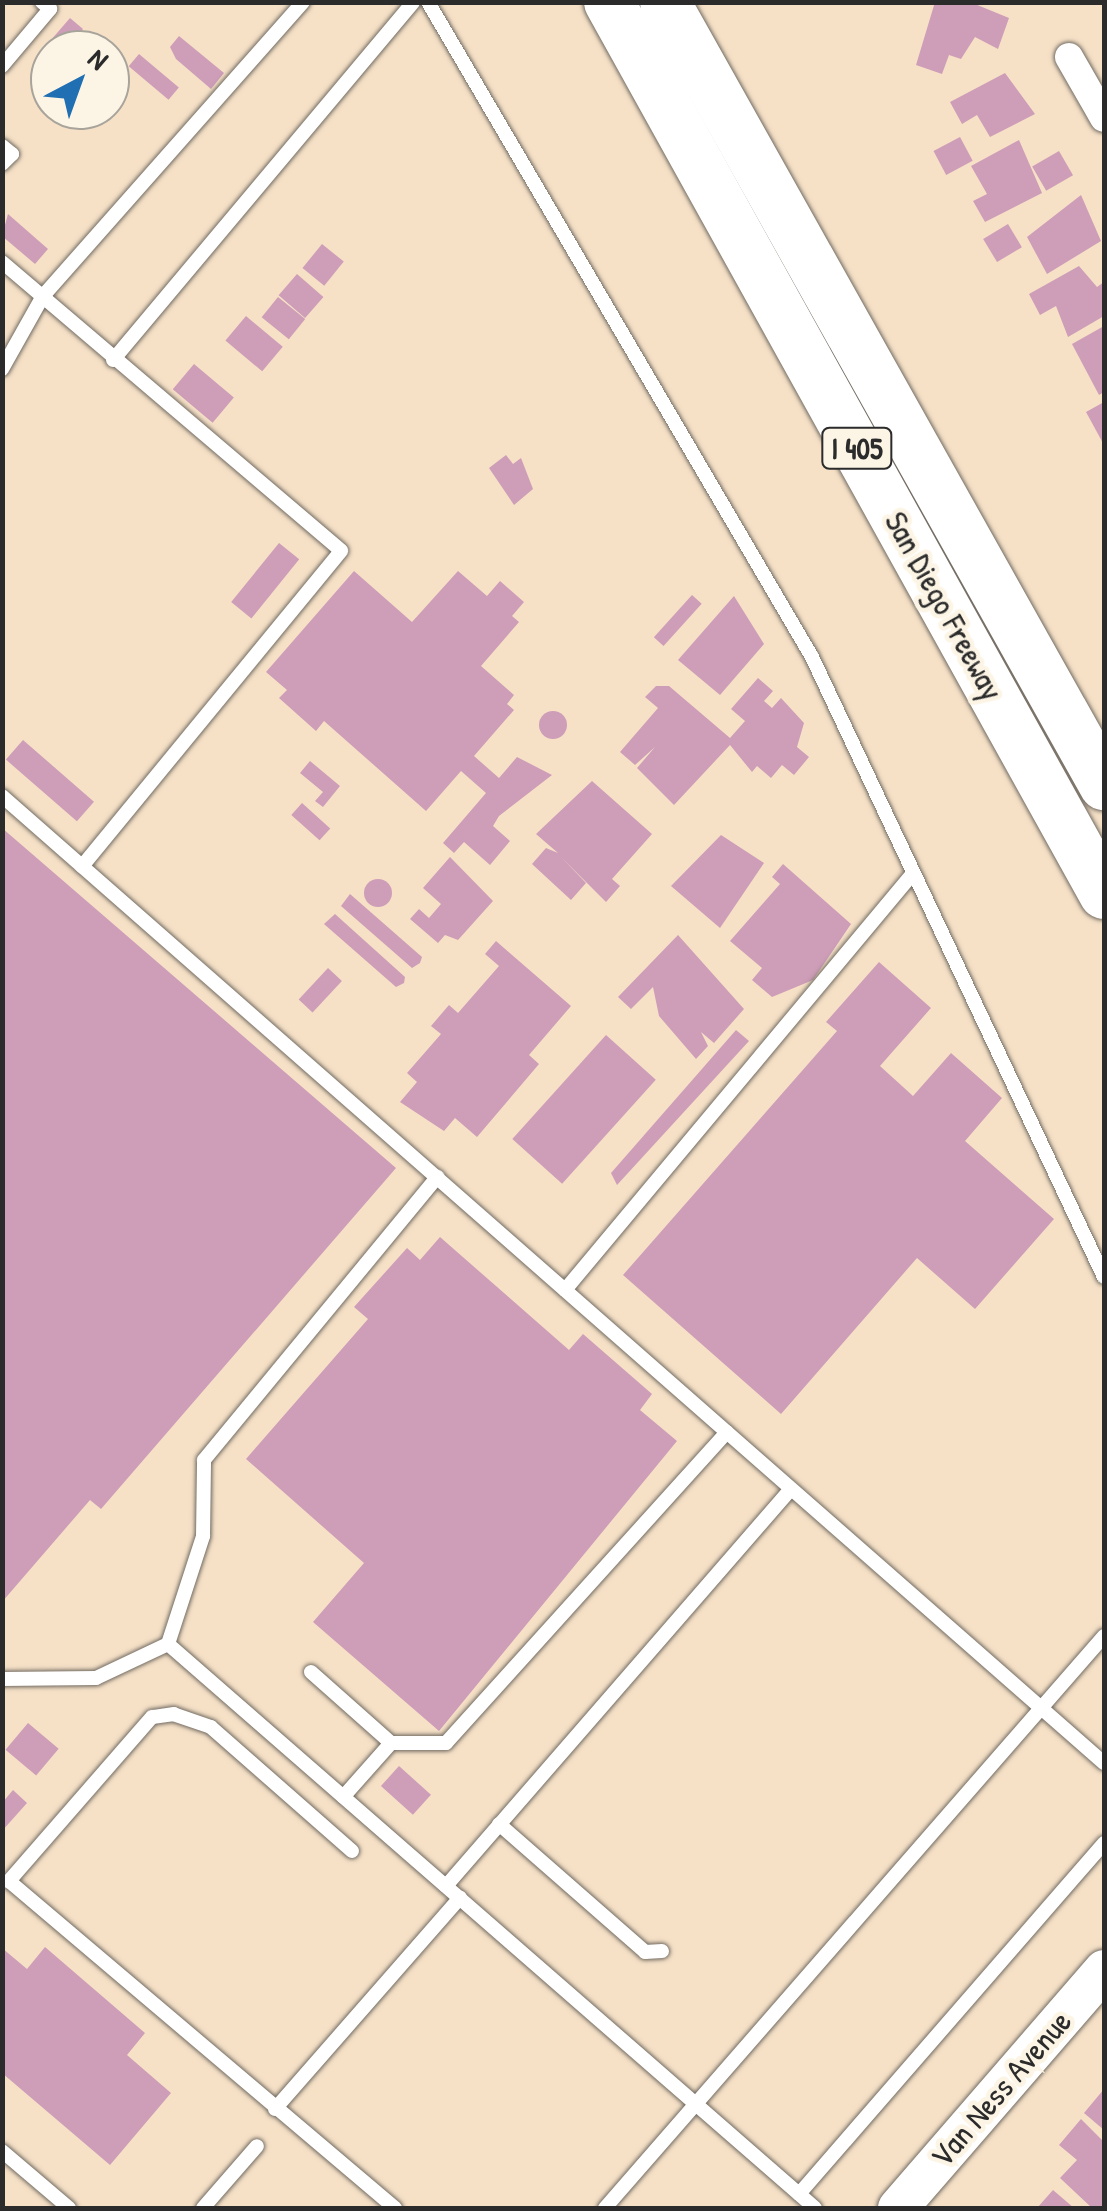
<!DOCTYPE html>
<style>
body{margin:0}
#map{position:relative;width:1107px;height:2211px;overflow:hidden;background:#f6e1c7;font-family:"Patrick Hand",sans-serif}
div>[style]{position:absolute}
.building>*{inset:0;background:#ce9db8;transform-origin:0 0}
.round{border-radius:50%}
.roads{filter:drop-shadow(0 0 2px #726b62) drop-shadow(0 0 2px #726b62)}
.lane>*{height:14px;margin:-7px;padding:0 7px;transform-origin:7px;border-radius:7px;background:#fff}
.street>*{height:28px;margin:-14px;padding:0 14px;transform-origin:14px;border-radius:14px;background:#fff}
.secondary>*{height:40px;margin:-20px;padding:0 20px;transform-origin:20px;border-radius:20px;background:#fff}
.highway>*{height:50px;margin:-25px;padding:0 25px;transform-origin:25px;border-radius:25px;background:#fff}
span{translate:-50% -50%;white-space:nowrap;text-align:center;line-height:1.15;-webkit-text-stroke:9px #fcf5e5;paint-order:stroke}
.shield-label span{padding:2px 8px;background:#fcf5e5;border:2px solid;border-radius:8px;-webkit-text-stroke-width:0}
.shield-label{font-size:30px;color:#2b2b2b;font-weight:700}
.street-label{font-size:32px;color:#2b2b2b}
.frame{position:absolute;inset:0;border:5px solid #2b2b2b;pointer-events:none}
.north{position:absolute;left:30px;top:30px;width:100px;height:100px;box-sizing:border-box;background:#fcf5e5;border:2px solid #a8a49b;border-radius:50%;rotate:41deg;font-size:28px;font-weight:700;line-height:40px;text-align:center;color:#2b2b2b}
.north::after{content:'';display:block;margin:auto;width:35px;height:45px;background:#1f6fb2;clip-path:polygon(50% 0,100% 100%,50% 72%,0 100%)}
</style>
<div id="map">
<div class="building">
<div style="clip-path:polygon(935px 2px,970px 2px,1009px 18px,998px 49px,975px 37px,961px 59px,949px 55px,942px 74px,916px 65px)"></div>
<div style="clip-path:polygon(70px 18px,83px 29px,65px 50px,50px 50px,50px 65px,38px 55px)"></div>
<div style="clip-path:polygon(179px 36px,224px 73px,211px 89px,176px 59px,170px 47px)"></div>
<div style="left:139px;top:54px;width:52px;height:16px;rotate:40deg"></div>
<div style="clip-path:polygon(1005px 73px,1035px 114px,990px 137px,977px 115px,962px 124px,950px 102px)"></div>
<div style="left:960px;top:137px;width:27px;height:30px;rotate:62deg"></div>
<div style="clip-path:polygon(1019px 140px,1042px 193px,985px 222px,973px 201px,987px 194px,971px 166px)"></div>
<div style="left:1059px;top:151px;width:28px;height:31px;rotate:60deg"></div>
<div style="clip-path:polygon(1081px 195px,1101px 241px,1047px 274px,1027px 237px)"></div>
<div style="clip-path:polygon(8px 214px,48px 249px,35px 264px,2px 236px)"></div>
<div style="left:1008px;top:224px;width:27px;height:29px;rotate:59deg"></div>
<div style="left:322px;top:244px;width:28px;height:31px;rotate:39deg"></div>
<div style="clip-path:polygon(1079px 266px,1097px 287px,1104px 282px,1104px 316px,1068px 337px,1056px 306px,1040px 315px,1029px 294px)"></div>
<div style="left:297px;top:274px;width:35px;height:28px;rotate:41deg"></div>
<div style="left:278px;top:297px;width:35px;height:26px;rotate:39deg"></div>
<div style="left:246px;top:316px;width:48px;height:32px;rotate:40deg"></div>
<div style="clip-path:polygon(1104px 326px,1104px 392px,1099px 395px,1072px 344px)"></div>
<div style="left:194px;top:364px;width:52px;height:33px;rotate:40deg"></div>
<div style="clip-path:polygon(1104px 402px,1104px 445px,1086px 412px)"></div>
<div style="clip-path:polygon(506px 455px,513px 464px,521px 458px,533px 489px,514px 505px,489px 468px)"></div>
<div style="left:279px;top:543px;width:26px;height:76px;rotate:39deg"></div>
<div style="clip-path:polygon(354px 571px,412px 622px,458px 571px,487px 596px,500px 581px,524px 602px,512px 616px,519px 622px,481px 666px,514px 695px,507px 704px,514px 710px,474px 756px,499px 778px,517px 757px,552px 775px,499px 816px,493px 826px,510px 841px,490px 865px,464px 842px,454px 853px,443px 843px,486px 793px,461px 771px,426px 811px,324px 721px,316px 731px,279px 698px,287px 690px,266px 672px)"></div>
<div style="left:692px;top:595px;width:13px;height:57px;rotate:42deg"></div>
<div style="clip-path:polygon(734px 596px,764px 644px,720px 695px,678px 660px)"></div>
<div style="clip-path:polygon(758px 678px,773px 691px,764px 701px,772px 708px,781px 698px,804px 723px,797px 747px,809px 757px,794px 775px,782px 765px,771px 778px,757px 766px,752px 772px,730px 745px,674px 805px,637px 768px,655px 747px,635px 765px,620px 752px,658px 708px,645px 697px,656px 686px,669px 686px,730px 738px,745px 721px,731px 709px)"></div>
<div class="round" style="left:539px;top:711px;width:28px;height:28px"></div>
<div style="left:23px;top:740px;width:94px;height:26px;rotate:41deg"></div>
<div style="clip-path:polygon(310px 761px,340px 786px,323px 807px,315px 801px,323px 792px,300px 773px)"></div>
<div style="clip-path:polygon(592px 781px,652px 834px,612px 879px,620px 886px,606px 902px,561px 857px,586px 883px,571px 900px,532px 864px,546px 848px,558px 853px,536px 834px)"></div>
<div style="left:302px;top:803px;width:38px;height:16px;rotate:42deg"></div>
<div style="clip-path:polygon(2px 828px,396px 1168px,101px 1509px,90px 1500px,2px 1602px)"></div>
<div style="clip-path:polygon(721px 835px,764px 863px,720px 928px,671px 886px)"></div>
<div style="clip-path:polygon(450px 857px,493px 901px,458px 940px,445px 935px,438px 943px,410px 919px,419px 909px,429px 918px,441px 904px,423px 888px)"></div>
<div style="clip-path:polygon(783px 864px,851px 924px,813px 980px,772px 997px,752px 980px,762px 968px,730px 941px,780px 884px,772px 877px)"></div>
<div class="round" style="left:364px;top:879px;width:28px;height:28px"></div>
<div style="clip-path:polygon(350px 894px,422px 957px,420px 963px,412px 968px,341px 906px)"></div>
<div style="clip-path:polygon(335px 914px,405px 977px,404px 983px,396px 987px,324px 924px)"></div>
<div style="clip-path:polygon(678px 935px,744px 1009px,714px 1043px,701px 1032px,708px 1046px,696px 1059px,659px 1016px,653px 987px,631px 1009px,618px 997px)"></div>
<div style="clip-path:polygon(496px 941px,571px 1006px,529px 1055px,539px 1064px,477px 1137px,455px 1118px,444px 1131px,400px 1102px,417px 1082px,407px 1073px,441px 1034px,431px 1026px,449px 1005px,458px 1013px,499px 966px,485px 954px)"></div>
<div style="clip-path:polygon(879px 962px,931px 1008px,880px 1066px,913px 1096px,951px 1053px,1002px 1098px,965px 1141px,1054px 1219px,975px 1309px,917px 1258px,781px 1414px,623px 1275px,837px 1031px,826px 1022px)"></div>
<div style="left:328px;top:968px;width:19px;height:43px;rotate:43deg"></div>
<div style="clip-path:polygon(736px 1030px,749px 1041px,617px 1185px,611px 1173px)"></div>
<div style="left:606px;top:1035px;width:67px;height:140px;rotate:42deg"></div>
<div style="clip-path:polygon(440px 1237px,569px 1350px,583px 1334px,652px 1394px,640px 1410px,677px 1441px,439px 1731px,313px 1622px,364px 1563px,246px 1459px,368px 1319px,354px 1307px,407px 1248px,420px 1260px)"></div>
<div style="left:28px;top:1723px;width:40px;height:35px;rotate:40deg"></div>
<div style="left:399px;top:1766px;width:43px;height:27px;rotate:42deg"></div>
<div style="clip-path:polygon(13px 1790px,27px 1803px,2px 1831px,2px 1803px)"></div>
<div style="clip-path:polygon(45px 1947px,145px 2033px,127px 2055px,171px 2093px,110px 2165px,2px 2073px,2px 1948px,27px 1969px)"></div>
<div style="clip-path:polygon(1104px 2089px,1104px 2130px,1084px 2113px)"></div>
<div style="clip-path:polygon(1081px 2119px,1104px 2142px,1104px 2208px,1092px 2208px,1060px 2178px,1077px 2160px,1059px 2145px)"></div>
<div style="clip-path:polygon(1053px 2190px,1074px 2208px,1037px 2208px)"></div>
</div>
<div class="roads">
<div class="lane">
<div style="left:428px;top:2px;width:759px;rotate:59.62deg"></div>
<div style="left:812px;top:657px;width:685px;rotate:64.78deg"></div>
<div style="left:2px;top:66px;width:75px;rotate:-49.9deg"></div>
<div style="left:50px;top:9px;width:11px;rotate:-139deg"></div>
<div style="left:2px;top:146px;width:13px;rotate:39deg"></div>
<div style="left:12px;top:154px;width:14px;rotate:135deg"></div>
<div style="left:2px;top:262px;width:445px;rotate:40.4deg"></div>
<div style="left:341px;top:551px;width:408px;rotate:129.4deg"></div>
<div style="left:113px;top:360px;width:467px;rotate:-50deg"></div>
<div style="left:2px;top:369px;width:84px;rotate:-60.7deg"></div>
<div style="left:43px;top:296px;width:392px;rotate:-48.5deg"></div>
<div style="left:2px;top:796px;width:1466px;rotate:41.27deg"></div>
<div style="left:565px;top:1290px;width:538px;rotate:-50.13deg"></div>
<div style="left:168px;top:1644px;width:858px;rotate:41.08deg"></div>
<div style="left:311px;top:1672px;width:107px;rotate:41.6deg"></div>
<div style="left:391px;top:1743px;width:72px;rotate:131.6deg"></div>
<div style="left:2px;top:1679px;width:94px;rotate:-0.6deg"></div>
<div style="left:96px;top:1678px;width:80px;rotate:-25.3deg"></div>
<div style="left:168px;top:1644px;width:114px;rotate:-72deg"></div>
<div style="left:203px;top:1536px;width:76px;rotate:-89.2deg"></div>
<div style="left:204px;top:1460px;width:367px;rotate:-50.5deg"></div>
<div style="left:391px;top:1743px;width:55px"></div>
<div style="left:446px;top:1743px;width:419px;rotate:-47.9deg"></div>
<div style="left:499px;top:1824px;width:194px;rotate:41.2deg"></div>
<div style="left:645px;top:1952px;width:17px;rotate:-3deg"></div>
<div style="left:352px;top:1851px;width:188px;rotate:-138.7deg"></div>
<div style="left:211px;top:1727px;width:39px;rotate:-161deg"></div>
<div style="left:174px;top:1714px;width:22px;rotate:172deg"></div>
<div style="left:152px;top:1717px;width:218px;rotate:131.1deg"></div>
<div style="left:9px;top:1881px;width:506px;rotate:40.27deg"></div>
<div style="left:446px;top:1886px;width:526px;rotate:-49.01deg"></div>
<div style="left:275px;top:2109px;width:281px;rotate:-48.8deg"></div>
<div style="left:2px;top:2151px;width:88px;rotate:40.4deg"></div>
<div style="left:799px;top:2194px;width:465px;rotate:-49deg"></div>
<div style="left:203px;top:2208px;width:82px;rotate:-48.9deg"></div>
<div style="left:605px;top:2208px;width:759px;rotate:-48.9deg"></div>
</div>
<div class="street">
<div style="left:1069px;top:57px;width:70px;rotate:60.2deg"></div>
</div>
<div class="secondary">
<div style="left:898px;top:2208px;width:315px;rotate:-49.1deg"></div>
</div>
<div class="highway">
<div style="left:609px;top:2px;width:1020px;rotate:60.97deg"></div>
<div style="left:665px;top:2px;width:898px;rotate:60.72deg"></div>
</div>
</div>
<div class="shield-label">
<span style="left:857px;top:448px">I 405</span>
</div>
<div class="street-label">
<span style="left:944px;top:606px;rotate:61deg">San Diego Freeway</span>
<span style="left:1001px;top:2089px;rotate:-49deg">Van Ness Avenue</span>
</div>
<div class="frame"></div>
<div class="north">N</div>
</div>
